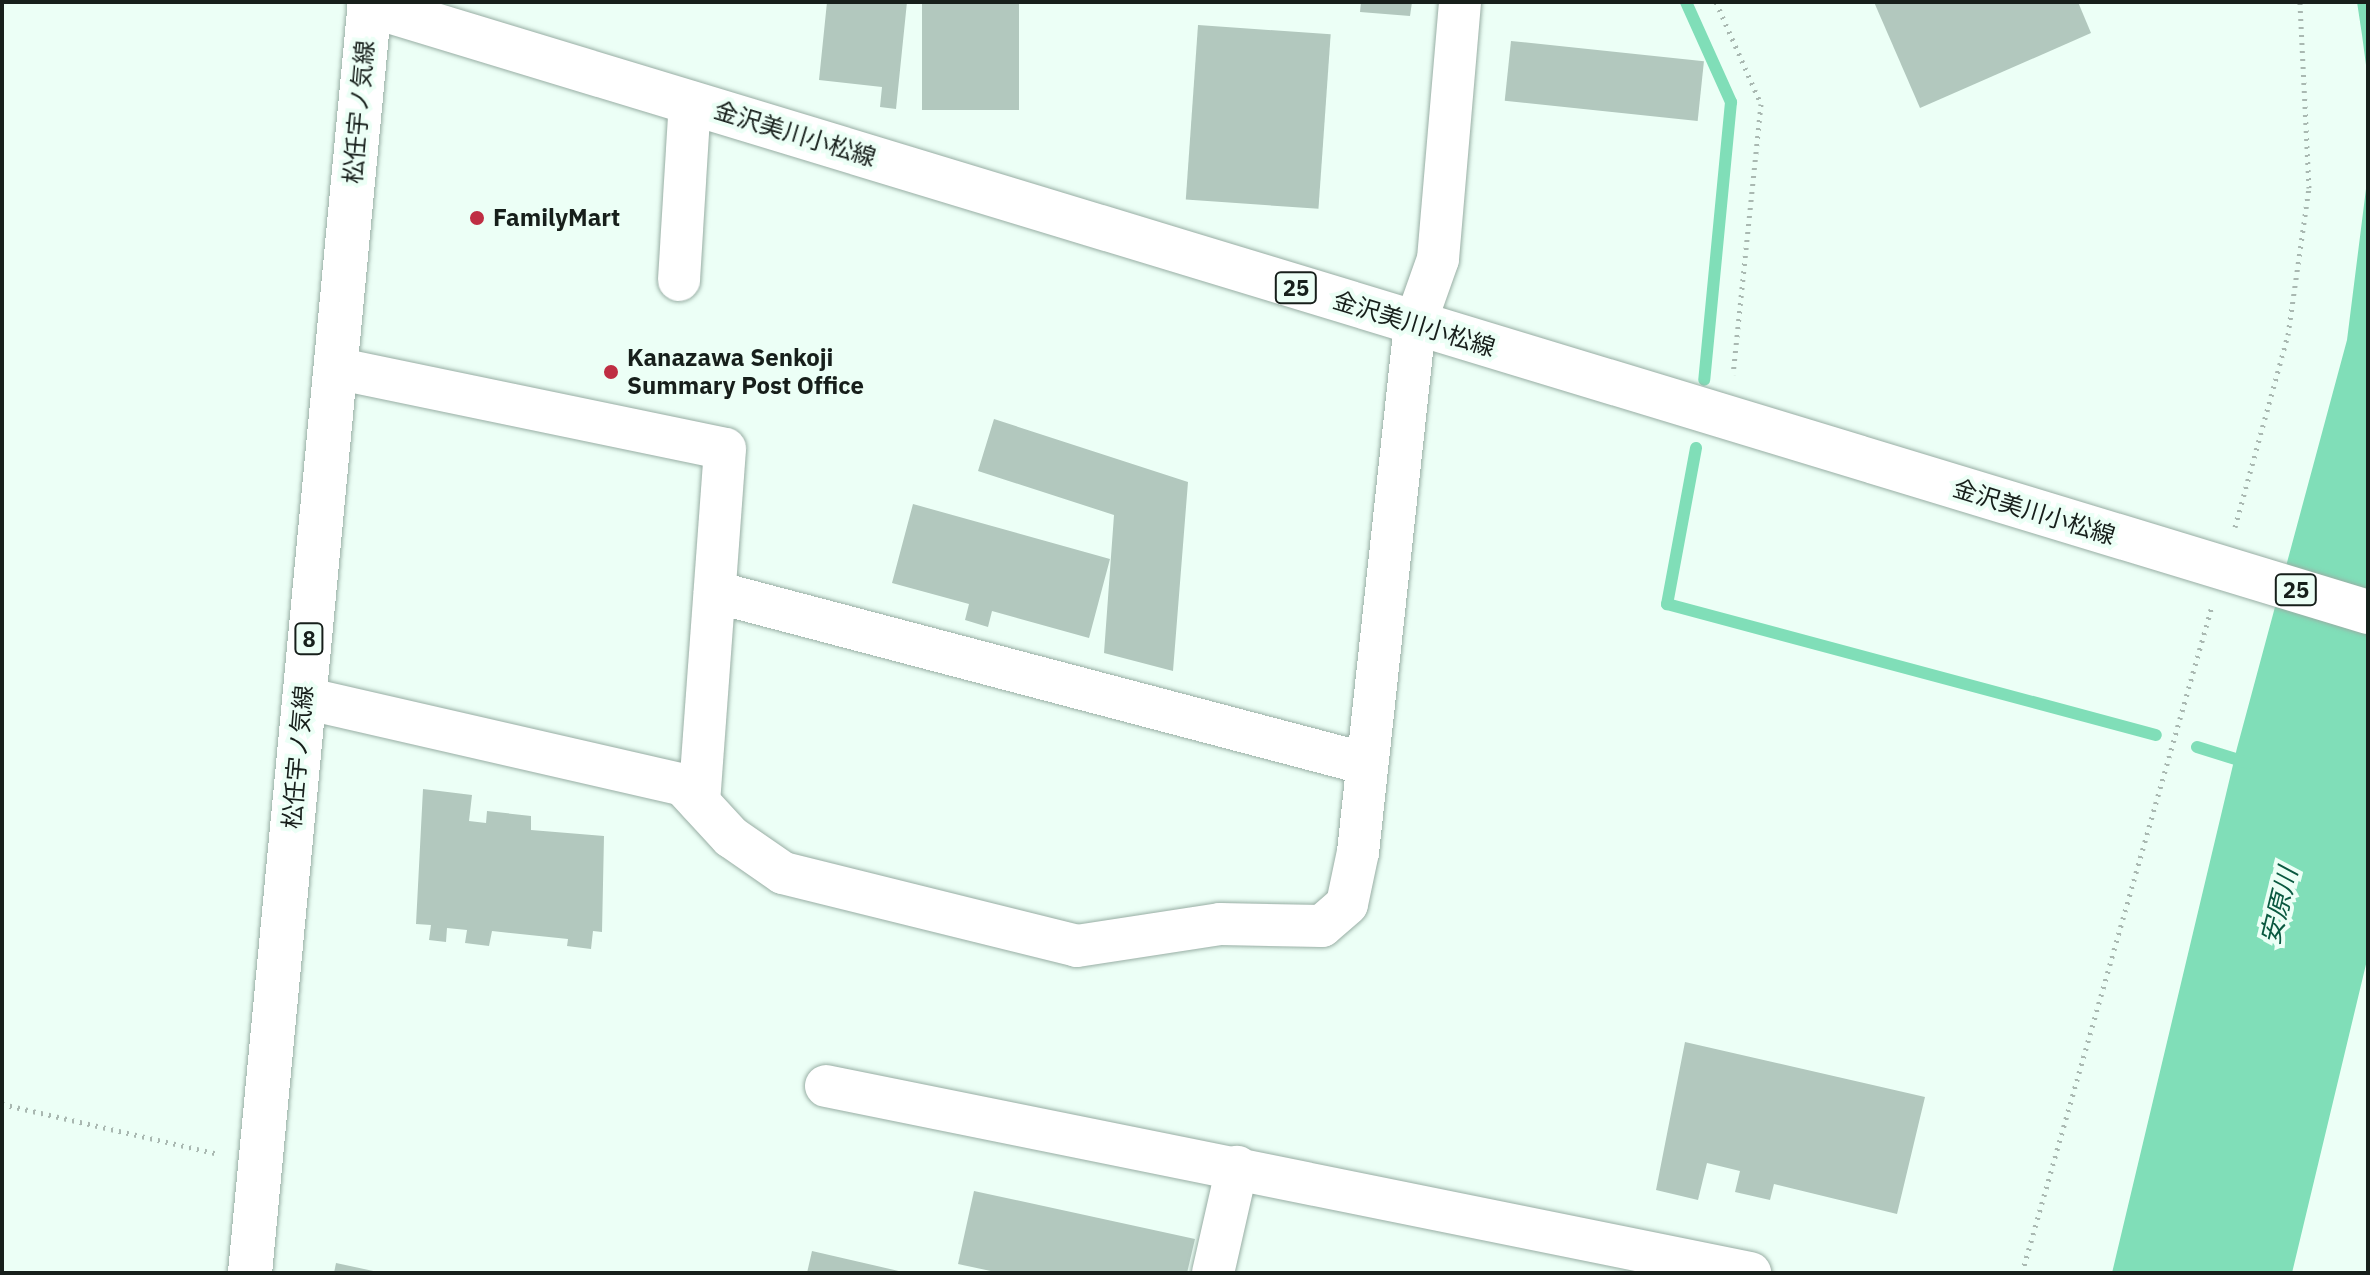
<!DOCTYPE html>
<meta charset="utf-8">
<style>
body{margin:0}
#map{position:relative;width:2370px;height:1275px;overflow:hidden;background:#ecfff6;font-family:"IBM Plex Sans","Noto Sans JP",sans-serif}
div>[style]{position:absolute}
.water>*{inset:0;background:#80deb8}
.stream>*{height:12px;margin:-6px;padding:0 6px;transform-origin:6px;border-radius:6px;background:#80deb8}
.building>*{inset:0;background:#b2c8be;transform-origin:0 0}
.path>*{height:5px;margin-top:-2.5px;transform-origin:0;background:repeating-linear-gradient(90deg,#a9b8b1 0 2px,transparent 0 8px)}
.roads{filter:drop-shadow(0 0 2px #98aea4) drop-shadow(0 0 2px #98aea4)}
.minor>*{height:42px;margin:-21px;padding:0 21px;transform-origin:21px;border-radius:21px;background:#fff}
.major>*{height:44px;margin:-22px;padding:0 22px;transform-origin:22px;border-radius:22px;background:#fff}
.dots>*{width:22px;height:22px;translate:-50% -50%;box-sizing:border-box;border:4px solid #ecfff6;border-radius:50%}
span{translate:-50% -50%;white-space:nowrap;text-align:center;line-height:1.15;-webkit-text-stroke:8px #ecfff6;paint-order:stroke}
.shield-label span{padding:2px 6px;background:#ecfff6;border:2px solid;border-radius:6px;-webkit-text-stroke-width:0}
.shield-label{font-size:22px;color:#171f1b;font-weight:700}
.street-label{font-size:24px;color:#171f1b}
.poi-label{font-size:24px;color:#171f1b;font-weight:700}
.left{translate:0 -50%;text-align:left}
.water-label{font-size:26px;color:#0a5940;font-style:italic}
.frame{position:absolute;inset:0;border:4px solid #171f1b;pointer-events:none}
</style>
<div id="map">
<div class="water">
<div style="clip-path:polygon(2357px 2px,2368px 2px,2368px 80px,2362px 35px)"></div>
<div style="clip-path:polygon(2368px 173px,2368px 956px,2292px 1273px,2112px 1273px,2237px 748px,2347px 340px)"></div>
</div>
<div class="stream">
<div style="left:1686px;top:2px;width:110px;rotate:65.8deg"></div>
<div style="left:1731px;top:102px;width:279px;rotate:95.5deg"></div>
<div style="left:1696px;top:448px;width:159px;rotate:100.5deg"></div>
<div style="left:1667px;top:604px;width:506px;rotate:15deg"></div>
<div style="left:2197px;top:747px;width:53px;rotate:17.4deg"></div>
</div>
<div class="building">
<div style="clip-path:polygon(827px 2px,907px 2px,896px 109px,880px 107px,882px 87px,819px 80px)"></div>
<div style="left:922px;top:2px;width:97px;height:108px"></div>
<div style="clip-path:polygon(1361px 2px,1412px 2px,1410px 16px,1360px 12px)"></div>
<div style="clip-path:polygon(1874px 2px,2078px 2px,2091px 33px,1920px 108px)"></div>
<div style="left:1198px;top:25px;width:133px;height:175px;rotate:4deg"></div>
<div style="left:1511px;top:41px;width:194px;height:60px;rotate:6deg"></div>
<div style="clip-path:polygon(994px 419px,1188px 482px,1173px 671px,1104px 653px,1114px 515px,978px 471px)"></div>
<div style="clip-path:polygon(913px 504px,1110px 559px,1089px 638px,992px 611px,988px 627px,965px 620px,969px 604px,892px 583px)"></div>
<div style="clip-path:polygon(423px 789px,472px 795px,469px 821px,486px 823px,487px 811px,531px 816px,531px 830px,604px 836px,602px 932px,593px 931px,591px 949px,567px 946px,568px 939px,492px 931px,489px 946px,465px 943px,467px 930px,447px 928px,446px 942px,429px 940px,431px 925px,416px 924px)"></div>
<div style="clip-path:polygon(1685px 1042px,1925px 1097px,1897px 1214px,1774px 1184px,1770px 1200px,1735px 1192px,1740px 1171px,1707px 1163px,1698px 1200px,1656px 1190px)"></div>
<div style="clip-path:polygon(974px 1191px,1195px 1239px,1187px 1273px,1000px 1273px,958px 1264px)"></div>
<div style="clip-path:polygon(812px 1251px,903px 1272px,903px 1273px,807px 1273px)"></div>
<div style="clip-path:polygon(336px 1263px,378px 1272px,378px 1273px,334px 1273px)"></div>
</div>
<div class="path">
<div style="left:1716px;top:2px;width:111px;rotate:66.2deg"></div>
<div style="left:1761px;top:104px;width:272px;rotate:95.9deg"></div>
<div style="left:2235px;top:527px;width:199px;rotate:-74.6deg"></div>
<div style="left:2288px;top:335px;width:148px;rotate:-81.9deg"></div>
<div style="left:2309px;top:188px;width:186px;rotate:-92.8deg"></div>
<div style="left:2px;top:1104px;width:223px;rotate:13deg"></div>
<div style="left:2022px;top:1273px;width:694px;rotate:-74.1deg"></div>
</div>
<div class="roads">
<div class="minor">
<div style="left:679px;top:280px;width:178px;rotate:-86.5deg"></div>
<div style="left:335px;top:368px;width:398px;rotate:11.7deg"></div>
<div style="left:725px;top:449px;width:354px;rotate:94.2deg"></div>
<div style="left:715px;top:592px;width:674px;rotate:14.78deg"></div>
<div style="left:304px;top:698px;width:389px;rotate:12.9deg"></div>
<div style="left:683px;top:785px;width:71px;rotate:47.3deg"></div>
<div style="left:731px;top:837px;width:63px;rotate:34.7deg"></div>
<div style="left:783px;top:873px;width:303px;rotate:13.9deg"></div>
<div style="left:1077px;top:946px;width:145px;rotate:-8.7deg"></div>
<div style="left:1220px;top:924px;width:102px;rotate:1.1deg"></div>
<div style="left:1322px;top:926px;width:33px;rotate:-41deg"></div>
<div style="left:1347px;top:904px;width:53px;rotate:-78.1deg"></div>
<div style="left:1358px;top:852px;width:531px;rotate:-83.84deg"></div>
<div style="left:1415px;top:324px;width:69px;rotate:-70.5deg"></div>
<div style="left:1438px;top:259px;width:258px;rotate:-85.1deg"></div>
<div style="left:826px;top:1086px;width:943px;rotate:11.44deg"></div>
<div style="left:1213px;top:1273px;width:109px;rotate:-77.2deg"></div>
</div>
<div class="major">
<div style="left:369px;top:5px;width:2089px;rotate:16.89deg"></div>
<div style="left:250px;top:1273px;width:1277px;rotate:-84.61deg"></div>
</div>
</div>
<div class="dots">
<div style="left:477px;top:218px;background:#bf2e43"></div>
<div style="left:611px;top:372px;background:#bf2e43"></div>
</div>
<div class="shield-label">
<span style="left:1296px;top:288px">25</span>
<span style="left:2296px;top:590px">25</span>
<span style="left:309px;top:639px">8</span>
</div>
<div class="street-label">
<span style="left:359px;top:112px;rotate:-85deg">松任宇ノ気線</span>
<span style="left:795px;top:134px;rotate:17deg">金沢美川小松線</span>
<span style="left:1414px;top:324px;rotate:17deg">金沢美川小松線</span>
<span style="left:2034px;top:512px;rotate:17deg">金沢美川小松線</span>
<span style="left:298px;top:757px;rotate:-85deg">松任宇ノ気線</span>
</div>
<div class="poi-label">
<span class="left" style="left:493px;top:218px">FamilyMart</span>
<span class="left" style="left:627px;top:372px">Kanazawa Senkoji<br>Summary Post Office</span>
</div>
<div class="water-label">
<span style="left:2279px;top:906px;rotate:-76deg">安原川</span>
</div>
<div class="frame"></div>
</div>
